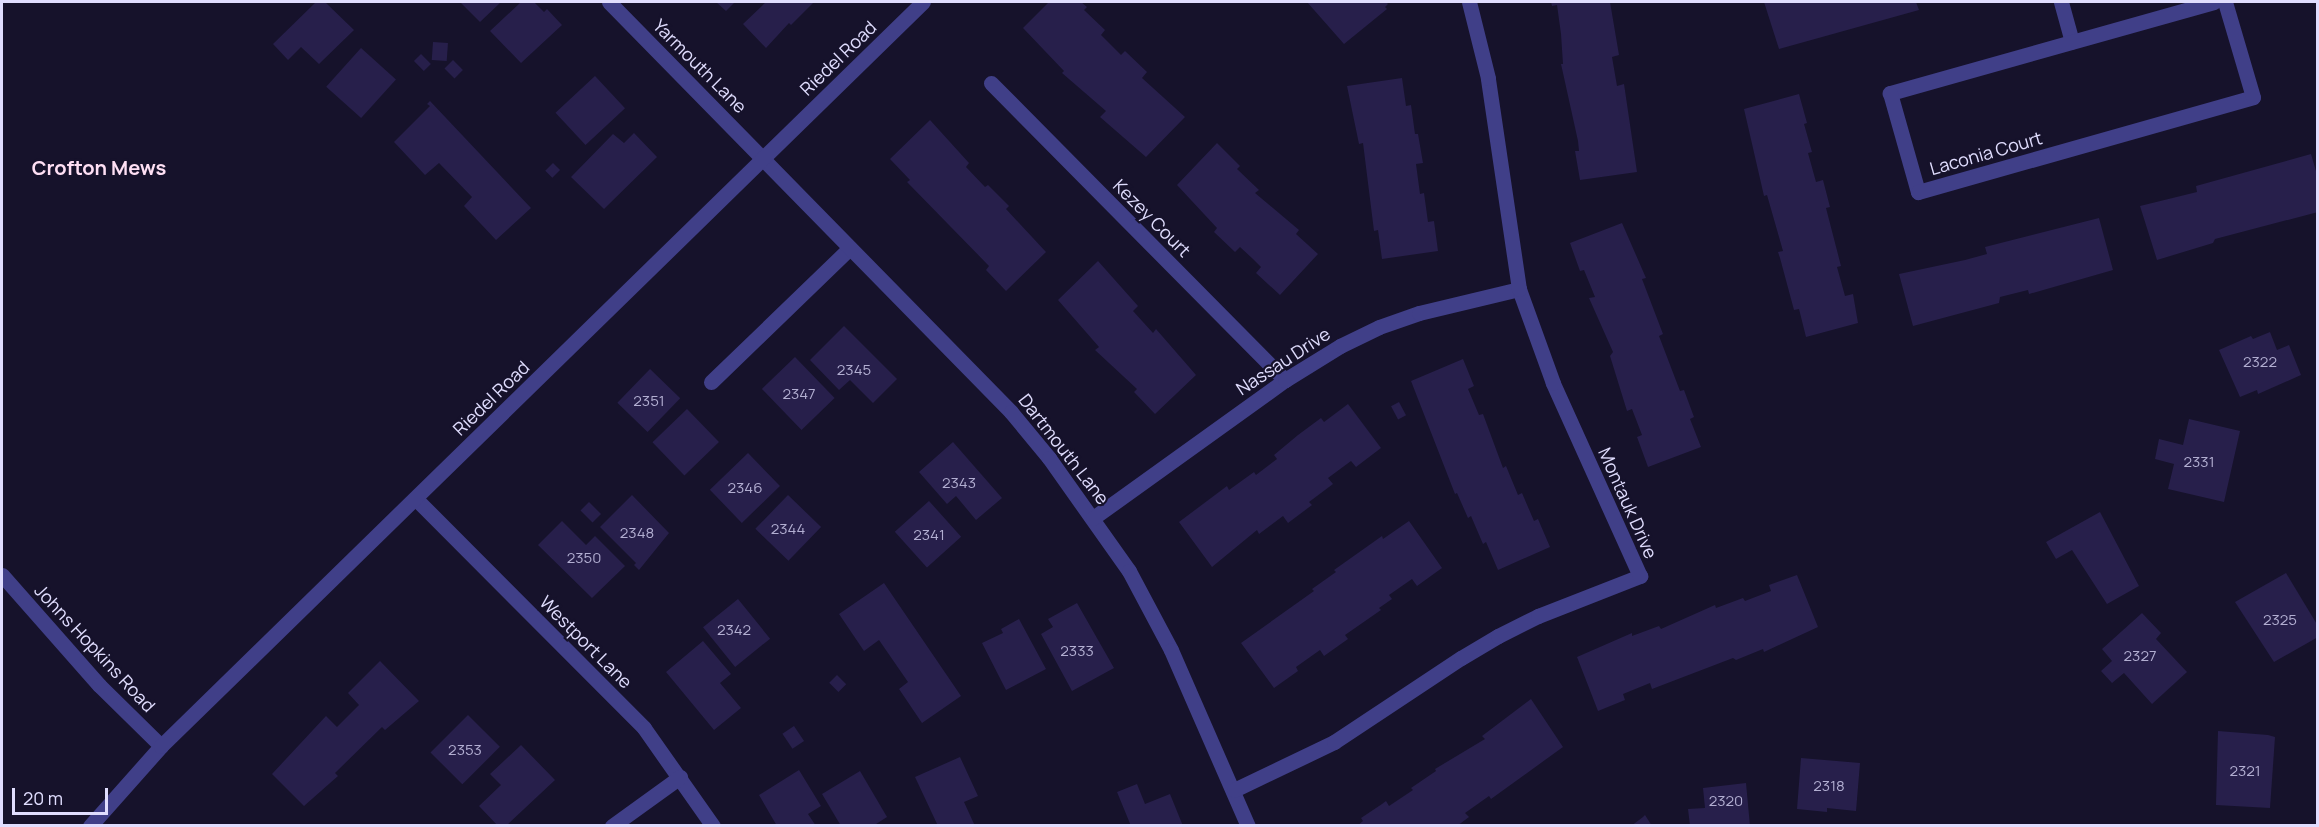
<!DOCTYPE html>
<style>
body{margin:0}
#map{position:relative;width:2319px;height:827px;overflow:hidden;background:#16122b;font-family:Manrope,sans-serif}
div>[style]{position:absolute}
.building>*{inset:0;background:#271f4b;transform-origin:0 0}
.service>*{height:15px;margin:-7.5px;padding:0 7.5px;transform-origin:7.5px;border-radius:7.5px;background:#403f88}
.minor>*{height:15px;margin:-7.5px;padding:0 7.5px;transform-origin:7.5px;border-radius:7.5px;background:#403f88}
.tertiary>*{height:15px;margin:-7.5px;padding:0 7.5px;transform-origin:7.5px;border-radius:7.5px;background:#403f88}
span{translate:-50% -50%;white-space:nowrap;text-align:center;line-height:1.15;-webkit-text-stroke:4.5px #16122b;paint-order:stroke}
.number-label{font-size:15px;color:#b2aed1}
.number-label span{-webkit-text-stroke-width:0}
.street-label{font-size:18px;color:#e0ddfe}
.neighbourhood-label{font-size:20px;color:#fedff4;font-weight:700}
.frame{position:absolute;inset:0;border:3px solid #e0ddfe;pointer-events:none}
.scale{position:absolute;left:12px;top:788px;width:96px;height:27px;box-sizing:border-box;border:3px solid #e0ddfe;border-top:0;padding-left:8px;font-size:18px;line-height:21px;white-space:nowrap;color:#e0ddfe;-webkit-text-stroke:4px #16122b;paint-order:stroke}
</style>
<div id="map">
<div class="building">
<div style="clip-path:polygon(316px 2px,325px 2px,354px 30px,319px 64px,301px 47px,288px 60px,273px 44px)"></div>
<div style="clip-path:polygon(460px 2px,501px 2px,480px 22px)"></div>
<div style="clip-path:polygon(521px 2px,534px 2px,544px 12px,547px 9px,562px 25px,521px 63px,490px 31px)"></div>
<div style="clip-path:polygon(716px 2px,735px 2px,726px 11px)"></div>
<div style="clip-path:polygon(766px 2px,814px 2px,791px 25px,789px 23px,766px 48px,743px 24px)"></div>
<div style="clip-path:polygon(1049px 2px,1081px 2px,1087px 7px,1084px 10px,1105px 30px,1101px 35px,1121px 55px,1125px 51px,1147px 72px,1142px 78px,1185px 117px,1146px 157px,1100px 117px,1106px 111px,1062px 73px,1064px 71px,1023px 28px)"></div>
<div style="clip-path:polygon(1307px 2px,1386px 2px,1388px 4px,1385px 7px,1387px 9px,1344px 44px)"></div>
<div style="clip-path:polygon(1551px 2px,1610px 2px,1619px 55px,1612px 57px,1617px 86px,1624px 84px,1637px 172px,1580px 180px,1575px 151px,1579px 151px,1578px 141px,1561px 64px,1563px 64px,1561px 34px,1557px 5px,1552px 6px)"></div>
<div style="clip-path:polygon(1764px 2px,1916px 2px,1919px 10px,1779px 49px)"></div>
<div style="left:433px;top:42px;width:15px;height:18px;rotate:4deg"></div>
<div style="left:361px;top:48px;width:47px;height:52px;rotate:42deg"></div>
<div style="left:421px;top:54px;width:14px;height:10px;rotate:45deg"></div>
<div style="left:453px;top:60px;width:14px;height:12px;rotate:45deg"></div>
<div style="left:595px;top:76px;width:44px;height:54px;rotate:47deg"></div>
<div style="clip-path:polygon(1402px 78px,1406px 106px,1411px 105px,1415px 134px,1418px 134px,1423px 163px,1416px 164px,1420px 194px,1424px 193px,1428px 222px,1434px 221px,1438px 251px,1382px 259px,1378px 230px,1374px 231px,1363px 143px,1359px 144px,1347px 86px)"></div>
<div style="clip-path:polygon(1799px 94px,1807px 123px,1804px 124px,1812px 152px,1808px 153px,1816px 182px,1823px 180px,1830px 207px,1826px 208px,1841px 266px,1837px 267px,1845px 296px,1853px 294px,1858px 323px,1806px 337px,1799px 309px,1794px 310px,1780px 258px,1778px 252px,1783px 251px,1767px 195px,1764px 196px,1744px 109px)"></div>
<div style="clip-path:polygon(430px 101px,531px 208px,496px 240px,464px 206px,472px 197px,439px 163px,425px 175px,394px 142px,430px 106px,427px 104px)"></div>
<div style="clip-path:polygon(930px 120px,969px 163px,966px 167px,985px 187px,988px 185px,1009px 206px,1006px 209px,1046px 252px,1006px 291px,986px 270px,989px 266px,907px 182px,910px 180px,890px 159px)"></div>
<div style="clip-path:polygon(634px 133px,657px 157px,604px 209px,571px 177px,613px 134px,624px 143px)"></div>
<div style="clip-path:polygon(1217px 143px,1240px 166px,1237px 169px,1259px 190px,1255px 193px,1299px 230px,1296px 234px,1318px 254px,1280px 295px,1256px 273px,1261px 267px,1253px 259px,1240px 247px,1235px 252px,1214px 232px,1217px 228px,1177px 185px)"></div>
<div style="clip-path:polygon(2311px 154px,2318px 178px,2318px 212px,2215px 239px,2213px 243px,2157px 260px,2140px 206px,2197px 192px,2196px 186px)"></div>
<div style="left:553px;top:163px;width:10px;height:11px;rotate:45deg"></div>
<div style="clip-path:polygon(2099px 218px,2113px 270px,2029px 294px,2028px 290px,2000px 297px,1999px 303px,1913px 326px,1899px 274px,1965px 260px,1987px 254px,1985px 247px)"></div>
<div style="clip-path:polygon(1622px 223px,1646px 278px,1642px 279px,1663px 334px,1659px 336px,1680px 391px,1684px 390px,1694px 417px,1690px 419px,1701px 447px,1648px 467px,1637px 437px,1642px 435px,1632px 409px,1627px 411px,1610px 356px,1613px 352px,1589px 298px,1595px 297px,1584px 270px,1580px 271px,1570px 243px)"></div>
<div style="clip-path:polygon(1098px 261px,1138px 306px,1133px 311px,1153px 333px,1156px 329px,1196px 375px,1155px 414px,1134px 392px,1137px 389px,1095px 350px,1099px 347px,1058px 300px)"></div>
<div style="clip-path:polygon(844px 326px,897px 379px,873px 403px,850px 380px,839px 390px,810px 360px)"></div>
<div style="clip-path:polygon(2270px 332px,2277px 350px,2289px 345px,2301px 375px,2258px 394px,2257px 390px,2240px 397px,2219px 350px,2251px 336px,2253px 339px)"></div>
<div style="left:795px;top:357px;width:57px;height:46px;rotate:46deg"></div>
<div style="clip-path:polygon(1463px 359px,1474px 386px,1468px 389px,1479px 415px,1483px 414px,1503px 468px,1506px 466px,1518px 495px,1522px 493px,1534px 521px,1538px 519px,1550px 547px,1498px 570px,1486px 542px,1483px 544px,1471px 516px,1468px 518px,1457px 493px,1455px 494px,1411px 381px)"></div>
<div style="left:650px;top:369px;width:42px;height:47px;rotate:44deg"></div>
<div style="left:1399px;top:402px;width:15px;height:9px;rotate:62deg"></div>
<div style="clip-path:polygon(1348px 404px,1381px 448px,1356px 467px,1351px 461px,1328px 478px,1333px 484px,1309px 502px,1312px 505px,1288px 523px,1283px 516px,1259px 534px,1257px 530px,1212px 567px,1179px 522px,1227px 486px,1229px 490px,1254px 472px,1256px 475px,1277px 459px,1274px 455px,1298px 435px,1321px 418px,1324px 422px)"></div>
<div style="left:687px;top:409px;width:46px;height:48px;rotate:46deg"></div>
<div style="clip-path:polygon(2189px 419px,2240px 431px,2224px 502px,2168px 489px,2174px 464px,2155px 459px,2159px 439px,2183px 445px)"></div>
<div style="clip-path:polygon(953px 442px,1002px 498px,976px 520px,956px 496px,947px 504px,919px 472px)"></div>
<div style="left:748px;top:453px;width:46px;height:53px;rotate:46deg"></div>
<div style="clip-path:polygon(632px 495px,669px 533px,639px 570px,634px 565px,636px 563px,600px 527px)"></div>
<div style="left:788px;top:495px;width:46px;height:47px;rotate:44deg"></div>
<div style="left:929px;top:501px;width:48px;height:46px;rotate:48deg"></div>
<div style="left:589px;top:502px;width:17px;height:12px;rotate:45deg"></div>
<div style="clip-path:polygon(2100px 512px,2139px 586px,2107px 604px,2072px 550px,2056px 559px,2046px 542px)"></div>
<div style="clip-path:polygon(562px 521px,586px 545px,595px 536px,625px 566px,592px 598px,538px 545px)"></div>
<div style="clip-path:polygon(1409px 521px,1442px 568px,1417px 586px,1412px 579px,1389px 595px,1392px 599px,1379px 608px,1381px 610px,1345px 635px,1348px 639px,1324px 656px,1320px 650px,1296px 667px,1298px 671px,1274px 688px,1241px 643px,1314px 591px,1312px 589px,1336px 572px,1334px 570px,1382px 536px,1383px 539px)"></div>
<div style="clip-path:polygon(2286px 573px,2318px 626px,2318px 637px,2274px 662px,2235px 602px)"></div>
<div style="clip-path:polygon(1797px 575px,1818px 627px,1764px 652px,1763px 649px,1736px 660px,1733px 658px,1652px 689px,1650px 683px,1623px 694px,1625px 700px,1598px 711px,1577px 657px,1632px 633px,1632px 636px,1659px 626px,1661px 629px,1715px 605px,1716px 608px,1743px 598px,1745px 601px,1771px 591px,1769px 585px)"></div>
<div style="clip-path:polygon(884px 583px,961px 696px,922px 723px,899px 689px,908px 682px,879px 640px,864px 651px,839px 614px)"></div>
<div style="left:738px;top:599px;width:51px;height:45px;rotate:51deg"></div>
<div style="clip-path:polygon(1077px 603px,1114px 668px,1072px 691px,1041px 634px,1053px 627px,1048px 619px)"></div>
<div style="clip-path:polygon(2142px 613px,2161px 633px,2156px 639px,2187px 672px,2152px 704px,2124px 673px,2112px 683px,2101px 671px,2112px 661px,2102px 649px)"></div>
<div style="clip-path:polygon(1019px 619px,1046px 669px,1006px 690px,982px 643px,1003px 633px,1001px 629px)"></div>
<div style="clip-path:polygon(703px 641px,731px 674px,720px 683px,741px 708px,714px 730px,666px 672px)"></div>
<div style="clip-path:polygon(380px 661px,419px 701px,385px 730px,382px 727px,335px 773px,338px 776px,304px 806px,272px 774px,326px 716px,337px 727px,359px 705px,348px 693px)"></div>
<div style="left:837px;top:675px;width:13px;height:11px;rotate:45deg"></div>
<div style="clip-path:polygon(1531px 699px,1563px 747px,1491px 799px,1489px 796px,1465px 813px,1469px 817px,1457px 826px,1357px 826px,1363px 821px,1361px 818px,1382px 804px,1386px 801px,1389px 806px,1413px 790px,1411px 788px,1436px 771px,1435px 769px,1485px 739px,1482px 736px)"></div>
<div style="left:468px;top:715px;width:45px;height:53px;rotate:45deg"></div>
<div style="left:794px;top:726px;width:18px;height:14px;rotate:56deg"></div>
<div style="clip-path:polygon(2218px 731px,2268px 735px,2275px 737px,2270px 808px,2216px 805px)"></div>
<div style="clip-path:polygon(521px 745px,555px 780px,506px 826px,498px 826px,479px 806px,501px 785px,490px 774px)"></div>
<div style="clip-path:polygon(960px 757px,978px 796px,964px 802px,975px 826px,938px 826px,915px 777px)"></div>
<div style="clip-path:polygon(1801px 758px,1860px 763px,1856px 811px,1827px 808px,1827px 812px,1797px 809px)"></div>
<div style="clip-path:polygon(799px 770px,821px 806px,808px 814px,816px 826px,777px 826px,759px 795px)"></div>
<div style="clip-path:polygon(860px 771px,887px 817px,873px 826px,841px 826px,822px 794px)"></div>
<div style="clip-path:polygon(1746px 783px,1750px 826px,1690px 826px,1688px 809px,1705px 808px,1703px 788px)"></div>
<div style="clip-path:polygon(1137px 784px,1145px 804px,1170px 794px,1183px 826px,1131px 826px,1117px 792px)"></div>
<div style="clip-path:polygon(1645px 815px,1652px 826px,1631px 826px,1643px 817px)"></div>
</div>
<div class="service">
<div style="left:711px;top:382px;width:193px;rotate:-44deg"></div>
</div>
<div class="minor">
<div style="left:609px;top:2px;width:574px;rotate:45.56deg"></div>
<div style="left:1011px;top:412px;width:60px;rotate:50.4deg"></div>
<div style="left:1049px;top:458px;width:138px;rotate:54.7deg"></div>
<div style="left:1129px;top:571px;width:89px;rotate:62deg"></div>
<div style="left:1171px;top:650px;width:192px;rotate:66.4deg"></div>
<div style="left:2061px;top:2px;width:41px;rotate:74.6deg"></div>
<div style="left:2214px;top:2px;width:337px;rotate:164.3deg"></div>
<div style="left:1890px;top:93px;width:103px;rotate:74.2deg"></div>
<div style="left:1918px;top:192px;width:348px;rotate:-15.8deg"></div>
<div style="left:2253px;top:97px;width:99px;rotate:-106.4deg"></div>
<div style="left:991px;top:83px;width:418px;rotate:45.3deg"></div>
<div style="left:416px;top:499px;width:323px;rotate:45.1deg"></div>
<div style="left:644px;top:728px;width:120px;rotate:54.9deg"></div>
<div style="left:1093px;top:518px;width:236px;rotate:-35.7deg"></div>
<div style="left:1285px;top:380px;width:65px;rotate:-31.7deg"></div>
<div style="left:1340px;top:346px;width:43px;rotate:-26deg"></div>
<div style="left:1379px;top:327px;width:42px;rotate:-19.3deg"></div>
<div style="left:1419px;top:313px;width:103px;rotate:-13.5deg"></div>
<div style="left:1234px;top:790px;width:111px;rotate:-25.6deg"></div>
<div style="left:1334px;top:742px;width:152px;rotate:-33.5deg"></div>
<div style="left:1461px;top:658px;width:43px;rotate:-30.7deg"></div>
<div style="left:1498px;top:636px;width:45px;rotate:-26.6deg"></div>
<div style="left:1538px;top:616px;width:110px;rotate:-21.4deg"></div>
<div style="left:1640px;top:576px;width:212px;rotate:-114.3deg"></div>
<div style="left:1553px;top:383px;width:100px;rotate:-109.9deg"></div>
<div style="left:1519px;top:289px;width:213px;rotate:-98.4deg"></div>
<div style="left:1488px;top:78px;width:78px;rotate:-104deg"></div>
<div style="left:612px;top:826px;width:84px;rotate:-35.8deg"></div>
</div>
<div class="tertiary">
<div style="left:2px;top:575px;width:147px;rotate:48.6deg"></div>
<div style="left:99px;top:685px;width:87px;rotate:44.5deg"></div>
<div style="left:90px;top:826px;width:107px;rotate:-48.4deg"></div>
<div style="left:161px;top:746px;width:1065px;rotate:-44.32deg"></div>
</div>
<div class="number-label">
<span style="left:2260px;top:362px">2322</span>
<span style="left:854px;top:370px">2345</span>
<span style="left:799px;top:394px">2347</span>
<span style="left:649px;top:401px">2351</span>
<span style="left:2199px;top:462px">2331</span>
<span style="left:959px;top:483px">2343</span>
<span style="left:745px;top:488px">2346</span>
<span style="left:788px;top:529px">2344</span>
<span style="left:637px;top:533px">2348</span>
<span style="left:929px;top:535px">2341</span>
<span style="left:584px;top:558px">2350</span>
<span style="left:2280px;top:620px">2325</span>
<span style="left:734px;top:630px">2342</span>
<span style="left:1077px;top:651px">2333</span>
<span style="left:2140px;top:656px">2327</span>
<span style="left:465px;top:750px">2353</span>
<span style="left:2245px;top:771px">2321</span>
<span style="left:1829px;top:786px">2318</span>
<span style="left:1726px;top:801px">2320</span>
</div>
<div class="street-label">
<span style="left:838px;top:58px;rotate:-44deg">Riedel Road</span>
<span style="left:700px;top:66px;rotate:45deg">Yarmouth Lane</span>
<span style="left:1986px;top:153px;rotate:-16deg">Laconia Court</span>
<span style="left:1152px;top:218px;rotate:45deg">Kezey Court</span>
<span style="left:1283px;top:361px;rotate:-33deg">Nassau Drive</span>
<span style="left:491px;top:398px;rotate:-44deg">Riedel Road</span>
<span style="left:1064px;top:449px;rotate:52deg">Dartmouth Lane</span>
<span style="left:1628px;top:503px;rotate:66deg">Montauk Drive</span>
<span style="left:586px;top:642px;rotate:45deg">Westport Lane</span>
<span style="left:95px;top:648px;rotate:47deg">Johns Hopkins Road</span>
</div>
<div class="neighbourhood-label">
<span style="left:99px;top:167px">Crofton Mews</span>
</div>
<div class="frame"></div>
<div class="scale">20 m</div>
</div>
